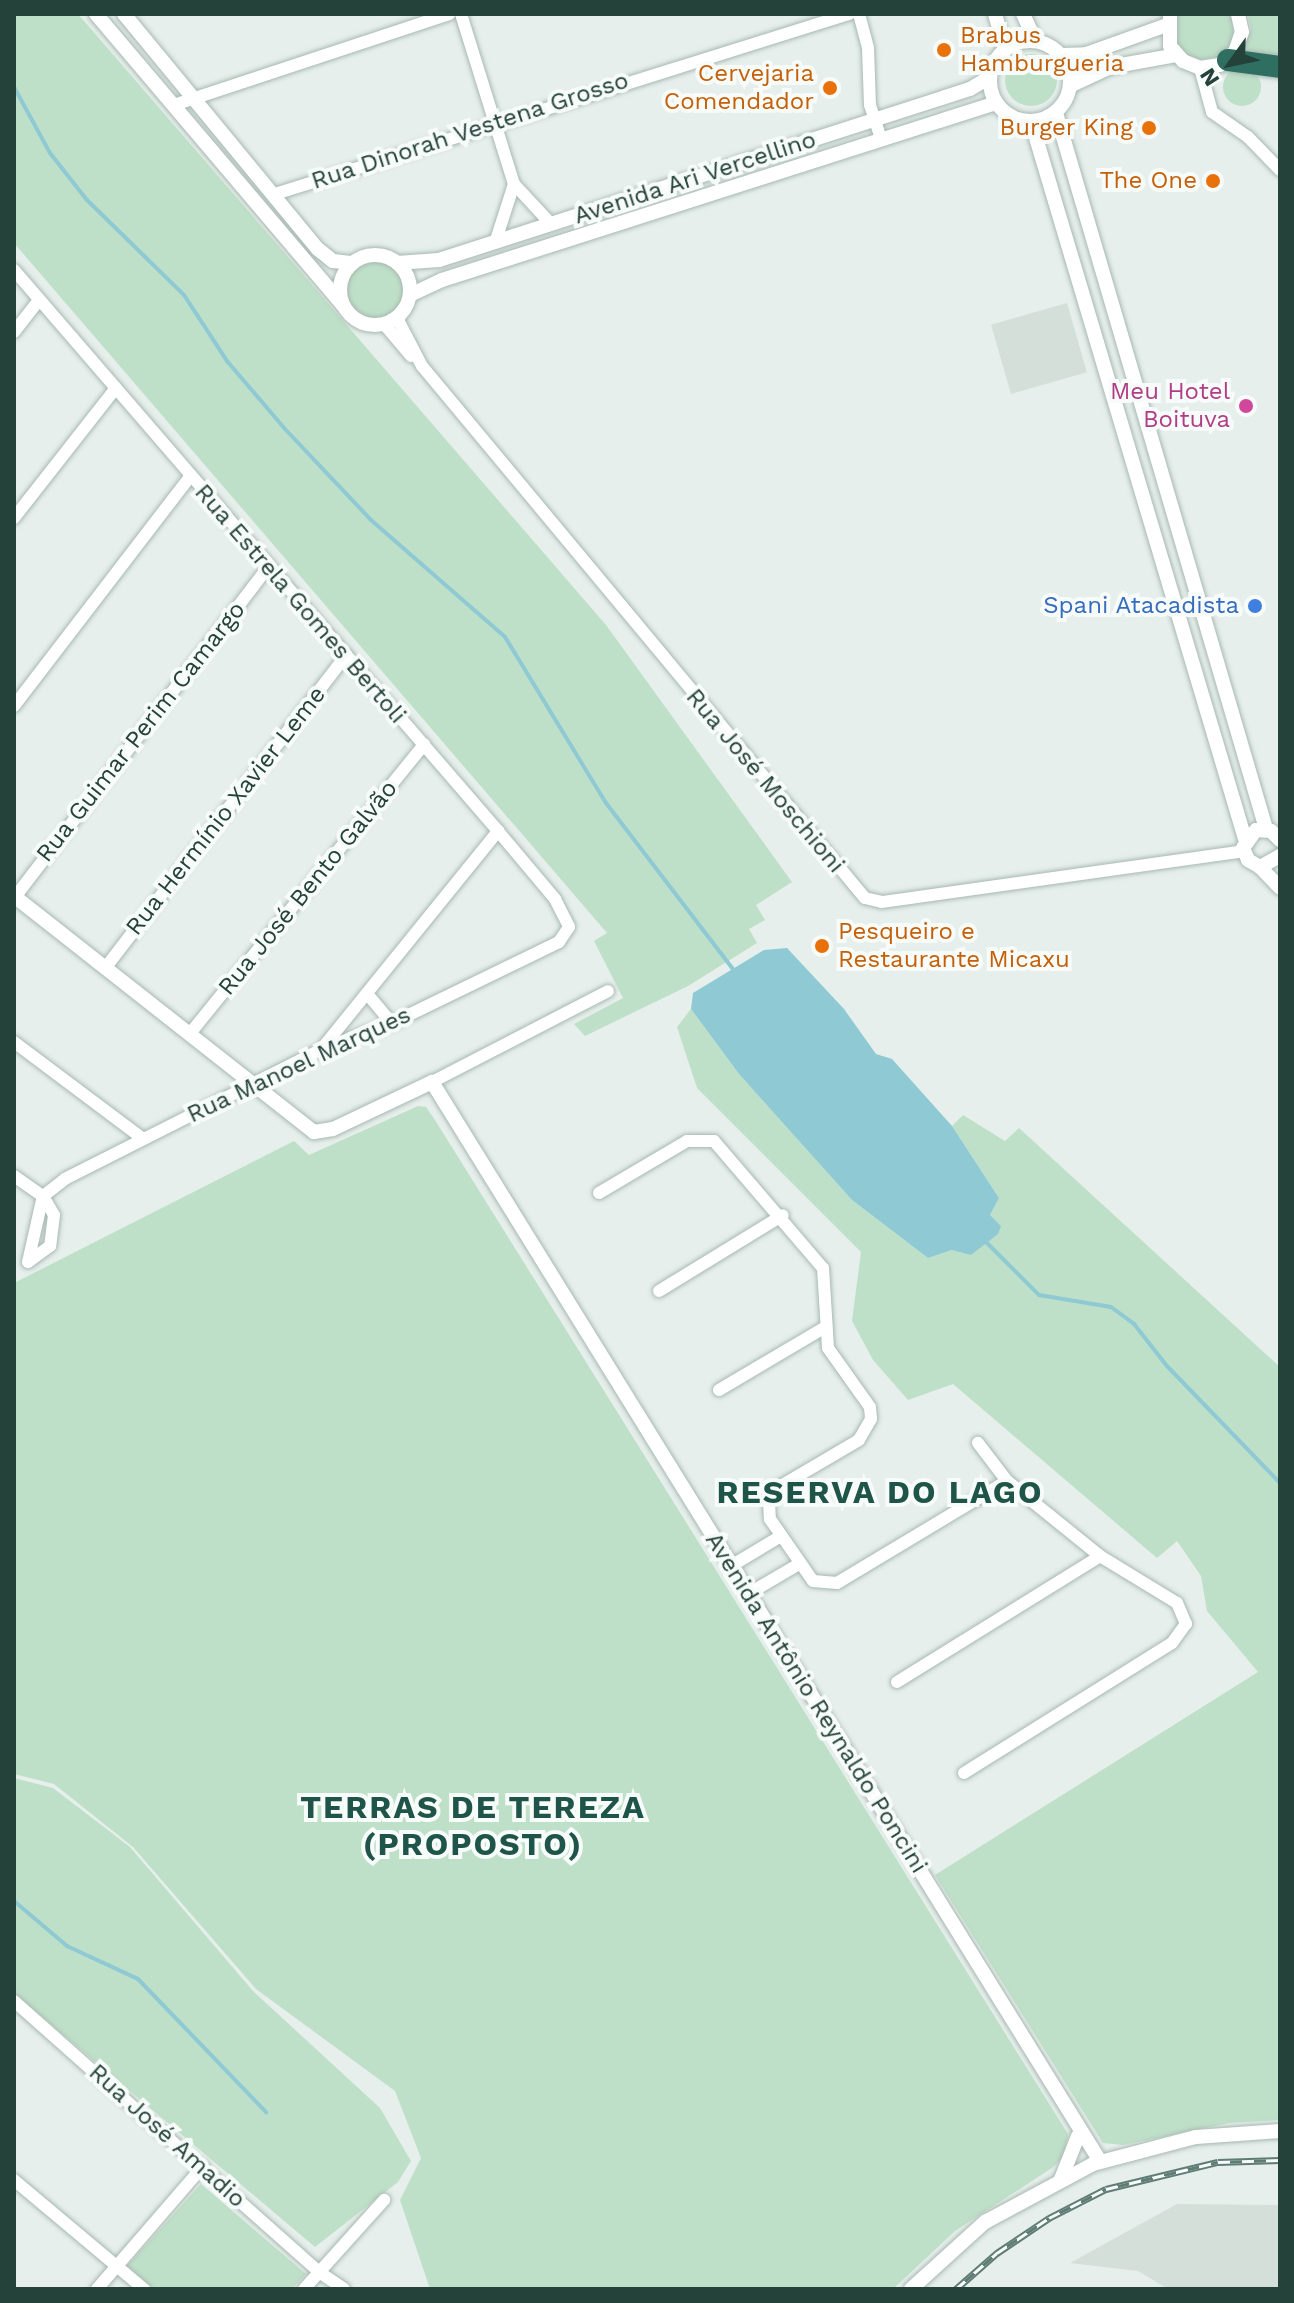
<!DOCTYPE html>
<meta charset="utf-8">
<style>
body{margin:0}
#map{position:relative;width:1294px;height:2303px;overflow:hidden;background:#e6efeb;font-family:"Work Sans",sans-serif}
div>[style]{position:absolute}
.built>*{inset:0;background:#d4dfda;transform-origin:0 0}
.green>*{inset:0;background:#bfe0c8}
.round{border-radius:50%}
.water>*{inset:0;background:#8ec9d4}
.stream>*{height:4px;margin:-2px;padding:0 2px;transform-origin:2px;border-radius:2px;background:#8ec9d4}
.roads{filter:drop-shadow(0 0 2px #a8b8b2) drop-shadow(0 0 2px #a8b8b2)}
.minor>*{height:12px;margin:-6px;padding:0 6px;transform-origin:6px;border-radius:6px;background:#fff}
.tertiary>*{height:14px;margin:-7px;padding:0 7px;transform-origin:7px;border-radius:7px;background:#fff}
.tertiary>.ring{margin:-7px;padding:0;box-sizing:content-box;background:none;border:14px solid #fff;border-radius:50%}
.motorway>*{height:22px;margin:-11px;padding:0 11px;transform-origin:11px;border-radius:11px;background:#2f6f62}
.rail>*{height:7px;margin-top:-3.5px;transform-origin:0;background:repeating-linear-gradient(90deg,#f7fbf9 0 12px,#5f7d75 0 24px);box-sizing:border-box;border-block:2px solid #5f7d75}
.dots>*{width:22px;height:22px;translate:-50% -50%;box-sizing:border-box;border:4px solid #f7fbf9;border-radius:50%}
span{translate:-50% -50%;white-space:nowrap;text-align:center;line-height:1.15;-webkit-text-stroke:8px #f7fbf9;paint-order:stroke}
.food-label{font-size:24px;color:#c56008}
.left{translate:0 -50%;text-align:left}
.right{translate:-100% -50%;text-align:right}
.street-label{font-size:24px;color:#24423a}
.hotel-label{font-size:24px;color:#b23c85}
.shop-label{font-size:24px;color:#366cbe}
.district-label{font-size:32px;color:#1f5548;font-weight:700;letter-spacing:2px}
.frame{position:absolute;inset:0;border:16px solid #24423a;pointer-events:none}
.north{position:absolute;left:1190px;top:24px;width:80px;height:80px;-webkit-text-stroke:6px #f7fbf9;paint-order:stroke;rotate:237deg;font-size:22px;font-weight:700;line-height:32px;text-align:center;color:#24423a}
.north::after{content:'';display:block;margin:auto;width:28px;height:36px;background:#24423a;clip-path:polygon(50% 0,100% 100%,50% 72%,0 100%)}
</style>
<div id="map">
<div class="built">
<div style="left:1067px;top:303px;width:72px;height:79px;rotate:74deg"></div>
<div style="clip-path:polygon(1177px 2204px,1280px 2205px,1280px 2289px,1168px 2289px,1138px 2271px,1070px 2263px)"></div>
</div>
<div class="green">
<div style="clip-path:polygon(14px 14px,78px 14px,606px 625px,792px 882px,756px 905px,765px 920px,749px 929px,757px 943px,688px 986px,585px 1036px,574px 1024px,623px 998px,594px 941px,607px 933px,14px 243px)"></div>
<div style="clip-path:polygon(1175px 14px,1232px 14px,1234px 43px,1224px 56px,1193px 61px,1174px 45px)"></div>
<div style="clip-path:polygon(1248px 14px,1280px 14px,1280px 60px,1242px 50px,1251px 30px)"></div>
<div class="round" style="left:1005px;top:54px;width:52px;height:52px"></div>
<div class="round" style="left:1223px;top:68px;width:38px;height:38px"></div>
<div class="round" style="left:346px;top:261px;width:58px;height:58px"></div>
<div style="clip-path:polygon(691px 1009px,739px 1074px,852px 1200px,928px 1258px,952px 1250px,990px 1215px,999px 1198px,952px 1126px,963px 1115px,1005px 1141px,1019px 1128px,1280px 1367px,1280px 2120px,1229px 2123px,1123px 2145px,1103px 2143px,935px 1875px,1258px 1672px,1207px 1611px,1201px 1576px,1177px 1541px,1157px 1558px,953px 1384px,908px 1400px,873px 1360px,852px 1321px,861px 1252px,697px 1088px,677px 1027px)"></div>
<div style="clip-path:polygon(418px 1106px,426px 1107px,435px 1120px,1068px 2134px,1064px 2156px,1052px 2168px,955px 2231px,893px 2289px,430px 2289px,400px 2200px,421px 2158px,395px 2091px,256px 1989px,133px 1847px,54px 1784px,14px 1774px,14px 1283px,294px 1141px,309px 1155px)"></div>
<div style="clip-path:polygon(14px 1778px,53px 1788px,130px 1847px,253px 1991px,380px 2108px,411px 2161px,398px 2182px,315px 2247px,14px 1993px)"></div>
<div style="clip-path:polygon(201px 2184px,306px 2274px,292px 2289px,154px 2289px,127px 2266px)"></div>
</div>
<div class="water">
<div style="clip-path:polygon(787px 948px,844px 1009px,876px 1054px,892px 1059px,952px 1126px,999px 1198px,990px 1215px,1001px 1226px,998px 1234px,971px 1255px,952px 1250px,928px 1258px,852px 1200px,739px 1074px,691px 1009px,693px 993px,764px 950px)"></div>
</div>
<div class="stream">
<div style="left:14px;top:87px;width:75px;rotate:61.4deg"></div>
<div style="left:50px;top:153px;width:60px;rotate:51.8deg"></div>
<div style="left:87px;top:200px;width:136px;rotate:44.4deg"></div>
<div style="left:184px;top:295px;width:79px;rotate:56.9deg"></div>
<div style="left:227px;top:361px;width:89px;rotate:49.5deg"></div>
<div style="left:285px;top:429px;width:125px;rotate:46.6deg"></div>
<div style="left:371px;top:520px;width:178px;rotate:41.1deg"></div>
<div style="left:505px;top:637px;width:194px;rotate:58.7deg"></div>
<div style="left:606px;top:803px;width:213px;rotate:52.6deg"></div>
<div style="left:983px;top:1239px;width:79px;rotate:45deg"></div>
<div style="left:1039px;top:1295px;width:73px;rotate:9.5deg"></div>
<div style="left:1111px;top:1307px;width:29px;rotate:36deg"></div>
<div style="left:1134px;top:1324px;width:53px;rotate:51.8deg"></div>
<div style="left:1167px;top:1366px;width:163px;rotate:46deg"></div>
<div style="left:14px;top:1901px;width:70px;rotate:40.3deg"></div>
<div style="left:67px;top:1946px;width:78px;rotate:24.9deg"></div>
<div style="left:138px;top:1979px;width:185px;rotate:46.1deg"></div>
</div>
<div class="roads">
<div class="minor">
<div style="left:461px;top:14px;width:178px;rotate:72.7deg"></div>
<div style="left:514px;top:184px;width:54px;rotate:47.2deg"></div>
<div style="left:859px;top:14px;width:35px;rotate:75deg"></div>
<div style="left:868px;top:48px;width:57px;rotate:88deg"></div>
<div style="left:870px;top:105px;width:36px;rotate:72deg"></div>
<div style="left:1200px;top:68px;width:46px;rotate:74.7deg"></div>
<div style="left:1212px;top:112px;width:44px;rotate:34.8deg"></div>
<div style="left:1248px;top:137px;width:46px;rotate:45.9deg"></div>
<div style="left:174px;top:105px;width:290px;rotate:-18.3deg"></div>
<div style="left:275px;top:194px;width:602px;rotate:-17.41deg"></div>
<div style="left:496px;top:240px;width:59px;rotate:-72.2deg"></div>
<div style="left:14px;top:270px;width:741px;rotate:49.21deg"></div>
<div style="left:498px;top:831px;width:89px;rotate:50deg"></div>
<div style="left:555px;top:899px;width:31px;rotate:63deg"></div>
<div style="left:569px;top:927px;width:18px;rotate:124deg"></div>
<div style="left:559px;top:942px;width:186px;rotate:154.1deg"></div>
<div style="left:392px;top:1023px;width:75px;rotate:159.6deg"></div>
<div style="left:322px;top:1049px;width:288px;rotate:153.2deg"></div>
<div style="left:65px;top:1179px;width:28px;rotate:142deg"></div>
<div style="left:397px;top:318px;width:54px;rotate:62.5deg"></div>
<div style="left:422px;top:366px;width:692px;rotate:50.22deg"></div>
<div style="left:865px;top:898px;width:17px;rotate:13deg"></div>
<div style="left:882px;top:902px;width:366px;rotate:-8deg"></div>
<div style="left:384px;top:324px;width:42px;rotate:49.8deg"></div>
<div style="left:14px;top:332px;width:41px;rotate:-52deg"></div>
<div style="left:14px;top:518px;width:165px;rotate:-51.9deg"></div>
<div style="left:14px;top:706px;width:287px;rotate:-52.5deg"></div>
<div style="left:15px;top:897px;width:416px;rotate:-52.5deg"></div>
<div style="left:106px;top:967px;width:394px;rotate:-52.4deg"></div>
<div style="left:369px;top:996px;width:35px;rotate:50deg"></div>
<div style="left:192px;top:1031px;width:369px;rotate:-51deg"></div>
<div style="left:14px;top:1042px;width:160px;rotate:36.9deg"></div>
<div style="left:324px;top:1046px;width:277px;rotate:-51deg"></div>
<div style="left:432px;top:1082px;width:198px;rotate:-27.3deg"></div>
<div style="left:14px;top:1176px;width:35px;rotate:35deg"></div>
<div style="left:43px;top:1196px;width:22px;rotate:60deg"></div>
<div style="left:54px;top:1215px;width:31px;rotate:97deg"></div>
<div style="left:50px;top:1246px;width:27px;rotate:144deg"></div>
<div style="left:28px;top:1262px;width:68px;rotate:-77.2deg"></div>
<div style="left:599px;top:1193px;width:102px;rotate:-30.6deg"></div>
<div style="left:687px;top:1141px;width:27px"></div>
<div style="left:714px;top:1141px;width:167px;rotate:49.4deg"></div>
<div style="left:823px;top:1268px;width:80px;rotate:86.4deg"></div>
<div style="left:828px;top:1348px;width:72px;rotate:54.6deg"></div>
<div style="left:870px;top:1407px;width:12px;rotate:85deg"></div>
<div style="left:871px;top:1419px;width:24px;rotate:120deg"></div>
<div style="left:859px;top:1440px;width:93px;rotate:149.6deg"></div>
<div style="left:779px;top:1487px;width:18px;rotate:124deg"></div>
<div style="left:769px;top:1502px;width:17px;rotate:87deg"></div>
<div style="left:770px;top:1519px;width:75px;rotate:55.3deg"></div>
<div style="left:813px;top:1581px;width:24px;rotate:5deg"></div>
<div style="left:837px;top:1583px;width:198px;rotate:-31deg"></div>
<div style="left:659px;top:1291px;width:145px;rotate:-31.5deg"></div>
<div style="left:719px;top:1390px;width:122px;rotate:-30.6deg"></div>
<div style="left:731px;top:1566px;width:58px;rotate:-31deg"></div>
<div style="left:748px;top:1594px;width:59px;rotate:-30.5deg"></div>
<div style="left:897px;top:1682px;width:239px;rotate:-31.8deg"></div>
<div style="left:964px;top:1773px;width:245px;rotate:-32deg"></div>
<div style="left:1172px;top:1643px;width:24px;rotate:-54deg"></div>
<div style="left:1186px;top:1624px;width:23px;rotate:-113deg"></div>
<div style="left:1177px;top:1603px;width:90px;rotate:-148.6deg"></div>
<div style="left:1100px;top:1556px;width:119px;rotate:-141.1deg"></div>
<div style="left:1007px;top:1481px;width:48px;rotate:-127.3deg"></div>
<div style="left:14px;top:2001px;width:408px;rotate:41.6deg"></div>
<div style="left:319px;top:2272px;width:30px;rotate:34deg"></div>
<div style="left:14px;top:2180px;width:170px;rotate:40deg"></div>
<div style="left:97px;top:2289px;width:162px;rotate:-49.2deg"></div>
<div style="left:304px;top:2289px;width:120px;rotate:-48deg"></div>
</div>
<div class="tertiary">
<div style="left:96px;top:14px;width:383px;rotate:49.7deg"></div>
<div style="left:124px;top:14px;width:305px;rotate:50.5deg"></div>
<div style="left:318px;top:249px;width:19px;rotate:39deg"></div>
<div style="left:333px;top:261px;width:20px;rotate:6deg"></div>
<div style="left:995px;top:14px;width:36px;rotate:74deg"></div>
<div style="left:1023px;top:14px;width:29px;rotate:65deg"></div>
<div style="left:1170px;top:14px;width:32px;rotate:90deg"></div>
<div style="left:1170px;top:46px;width:20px;rotate:49deg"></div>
<div style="left:1183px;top:61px;width:18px;rotate:22deg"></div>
<div style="left:1200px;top:68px;width:20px;rotate:-9deg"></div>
<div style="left:1220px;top:65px;width:20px;rotate:-41deg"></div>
<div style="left:1235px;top:52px;width:21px;rotate:-71deg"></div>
<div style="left:1242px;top:32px;width:18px;rotate:-103deg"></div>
<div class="ring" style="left:990px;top:41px;width:66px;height:66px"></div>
<div style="left:1063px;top:55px;width:23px;rotate:-2deg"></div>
<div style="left:1086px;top:54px;width:86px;rotate:-19.7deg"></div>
<div style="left:1072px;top:85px;width:42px;rotate:-25.3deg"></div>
<div style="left:1110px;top:67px;width:67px;rotate:-10.3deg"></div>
<div style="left:1056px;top:113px;width:746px;rotate:73.65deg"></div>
<div style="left:1031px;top:121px;width:749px;rotate:73.4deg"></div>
<div class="ring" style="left:340px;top:255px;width:56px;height:56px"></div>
<div style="left:397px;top:263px;width:42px;rotate:-4.1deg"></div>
<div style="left:439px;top:260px;width:558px;rotate:-17.85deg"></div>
<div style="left:970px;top:89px;width:23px;rotate:-31deg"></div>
<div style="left:410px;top:295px;width:35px;rotate:-25deg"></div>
<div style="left:442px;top:280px;width:582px;rotate:-17.72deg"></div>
<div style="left:1280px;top:840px;width:13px;rotate:-135deg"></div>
<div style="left:1271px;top:831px;width:15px;rotate:-176deg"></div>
<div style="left:1256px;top:830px;width:22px;rotate:126deg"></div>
<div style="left:1243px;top:848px;width:13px;rotate:67deg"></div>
<div style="left:1248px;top:860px;width:14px;rotate:30deg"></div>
<div style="left:1260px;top:867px;width:23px;rotate:-29deg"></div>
<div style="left:1260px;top:867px;width:29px;rotate:46deg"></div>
<div style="left:14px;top:896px;width:382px;rotate:38.2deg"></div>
<div style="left:314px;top:1132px;width:19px;rotate:-9deg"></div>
<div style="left:333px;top:1129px;width:110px;rotate:-25.4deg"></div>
<div style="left:432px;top:1082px;width:1269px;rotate:58.24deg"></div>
<div style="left:1061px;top:2179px;width:46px;rotate:-68.4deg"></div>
<div style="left:911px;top:2289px;width:100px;rotate:-42.2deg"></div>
<div style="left:985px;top:2222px;width:123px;rotate:-28.2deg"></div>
<div style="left:1093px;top:2164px;width:106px;rotate:-14.7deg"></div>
<div style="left:1196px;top:2137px;width:84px;rotate:-4.1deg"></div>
</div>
<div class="motorway">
<div style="left:1228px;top:60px;width:52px;rotate:7.7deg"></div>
</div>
</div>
<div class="rail">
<div style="left:956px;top:2289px;width:55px;rotate:-41.3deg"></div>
<div style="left:997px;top:2253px;width:63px;rotate:-33.9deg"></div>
<div style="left:1049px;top:2218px;width:64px;rotate:-27deg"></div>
<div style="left:1106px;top:2189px;width:115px;rotate:-13.6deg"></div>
<div style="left:1218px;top:2162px;width:62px;rotate:-1.8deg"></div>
</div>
<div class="dots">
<div style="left:944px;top:50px;background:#e8710a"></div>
<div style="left:830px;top:88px;background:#e8710a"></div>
<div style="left:1149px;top:128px;background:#e8710a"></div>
<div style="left:1213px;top:181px;background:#e8710a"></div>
<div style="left:1246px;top:406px;background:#d1479c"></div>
<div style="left:1255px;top:606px;background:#3f7fe0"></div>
<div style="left:822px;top:946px;background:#e8710a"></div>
</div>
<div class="food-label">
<span class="left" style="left:960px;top:50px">Brabus<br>Hamburgueria</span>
<span class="right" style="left:814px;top:88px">Cervejaria<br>Comendador</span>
<span class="right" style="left:1133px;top:128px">Burger King</span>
<span class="right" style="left:1197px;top:181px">The One</span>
<span class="left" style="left:838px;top:946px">Pesqueiro e<br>Restaurante Micaxu</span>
</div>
<div class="street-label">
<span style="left:470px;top:131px;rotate:-18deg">Rua Dinorah Vestena Grosso</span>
<span style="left:695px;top:178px;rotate:-18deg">Avenida Ari Vercellino</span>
<span style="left:300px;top:604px;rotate:49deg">Rua Estrela Gomes Bertoli</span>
<span style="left:141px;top:732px;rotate:-52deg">Rua Guimar Perim Camargo</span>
<span style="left:765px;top:781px;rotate:50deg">Rua José Moschioni</span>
<span style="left:226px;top:811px;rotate:-52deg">Rua Hermínio Xavier Leme</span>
<span style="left:308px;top:888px;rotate:-51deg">Rua José Bento Galvão</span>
<span style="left:299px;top:1065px;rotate:-25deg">Rua Manoel Marques</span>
<span style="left:816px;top:1703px;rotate:58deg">Avenida Antônio Reynaldo Poncini</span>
<span style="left:167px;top:2136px;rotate:42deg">Rua José Amadio</span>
</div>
<div class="hotel-label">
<span class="right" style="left:1230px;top:406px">Meu Hotel<br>Boituva</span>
</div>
<div class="shop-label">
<span class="right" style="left:1239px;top:606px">Spani Atacadista</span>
</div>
<div class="district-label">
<span style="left:880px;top:1492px">RESERVA DO LAGO</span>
<span style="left:473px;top:1826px">TERRAS DE TEREZA<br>(PROPOSTO)</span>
</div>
<div class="frame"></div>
<div class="north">N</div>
</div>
